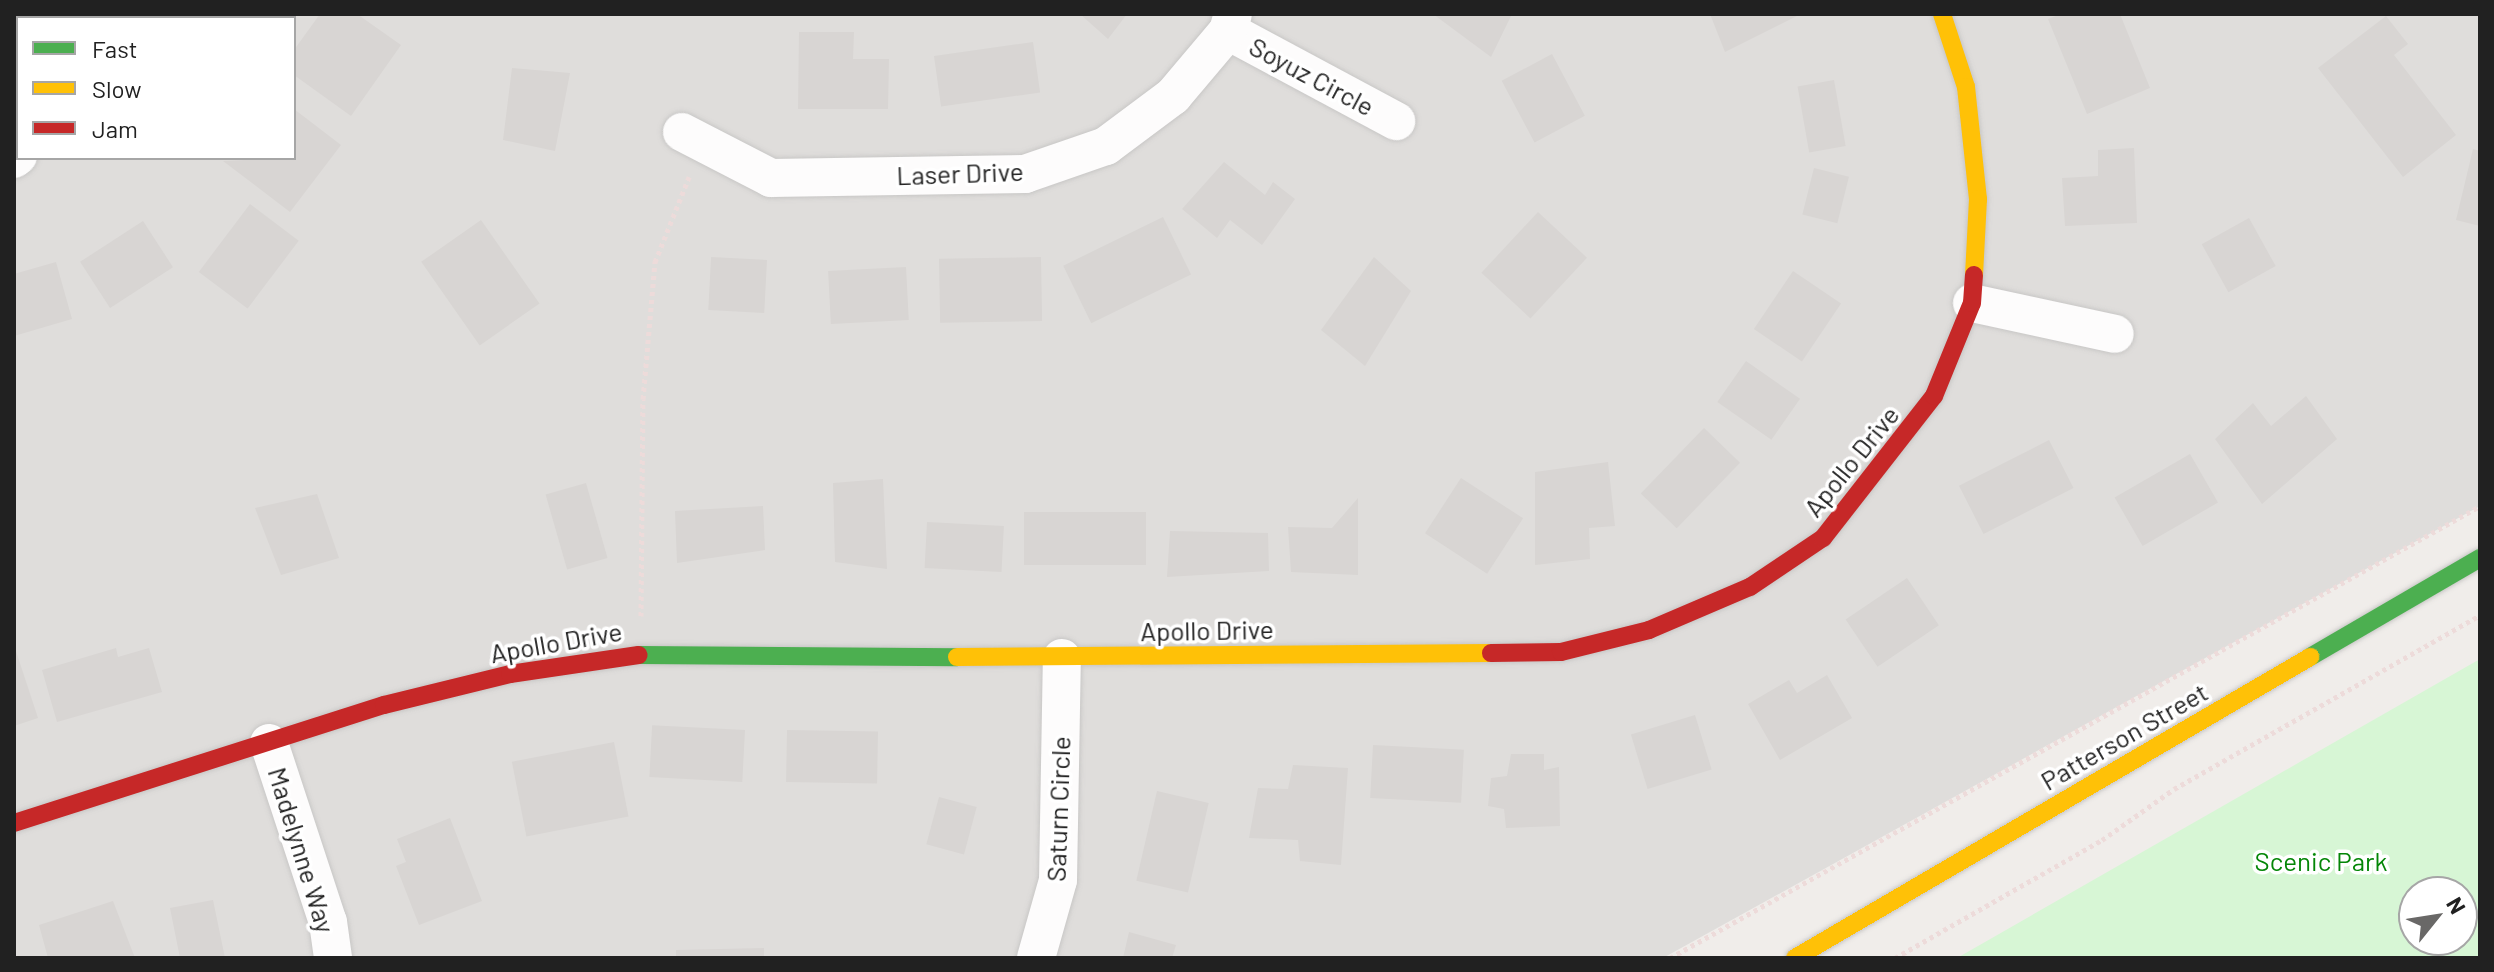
<!DOCTYPE html>
<style>
body{margin:0}
#map{position:relative;width:2494px;height:972px;overflow:hidden;background:#f0edea;font-family:Barlow,sans-serif}
div>[style]{position:absolute}
.residential>*{inset:0;background:#dfdddb}
.park>*{inset:0;background:#d7f6d5}
.building>*{inset:0;background:#d8d5d3;transform-origin:0 0}
.path>*{height:5px;margin-top:-2.5px;transform-origin:0;background:repeating-linear-gradient(90deg,#eddbda 0 4px,transparent 0 8px)}
.roads{filter:drop-shadow(0 0 2px #c8c7c6) drop-shadow(0 0 2px #c8c7c6)}
.street>*{height:38px;margin:-19px;padding:0 19px;transform-origin:19px;border-radius:19px;background:#fdfcfc}
.fast>*{height:18px;margin:-9px;padding:0 9px;transform-origin:9px;border-radius:9px;background:#4caf50}
.slow>*{height:18px;margin:-9px;padding:0 9px;transform-origin:9px;border-radius:9px;background:#ffc107}
.jam>*{height:18px;margin:-9px;padding:0 9px;transform-origin:9px;border-radius:9px;background:#c62828}
span{translate:-50% -50%;white-space:nowrap;text-align:center;line-height:1.15;-webkit-text-stroke:7px #fff;paint-order:stroke}
.street-label{font-size:26px;color:#212121}
.park-label{font-size:26px;color:#048607}
.frame{position:absolute;inset:0;border:16px solid #212121;pointer-events:none}
.legend{position:absolute;left:16px;top:16px;width:280px;height:144px;box-sizing:border-box;background:#fff;border:2px solid #a6a6a6;margin:0;padding:10px 14px;list-style:none;font-size:24px;color:#212121}
.legend li{display:flex;align-items:center;gap:16px;height:40px}
.legend b{width:40px;border:2px solid #a6a6a6}
.north{position:absolute;left:2398px;top:876px;width:80px;height:80px;box-sizing:border-box;background:#fff;border:2px solid #a6a6a6;border-radius:50%;rotate:60deg;font-size:22px;font-weight:700;line-height:32px;text-align:center;color:#212121}
.north::after{content:'';display:block;margin:auto;width:28px;height:36px;background:#696867;clip-path:polygon(50% 0,100% 100%,50% 72%,0 100%)}
</style>
<div id="map">
<div class="residential">
<div style="clip-path:polygon(evenodd,14px 14px,2480px 14px,2480px 506px,1663px 958px,14px 958px,14px 14px,18px 18px,294px 18px,294px 158px,18px 158px,18px 18px)"></div>
</div>
<div class="park">
<div style="clip-path:polygon(evenodd,2480px 659px,2480px 958px,1957px 958px,2480px 659px,2414px 892px,2462px 892px,2462px 940px,2414px 940px,2414px 892px)"></div>
</div>
<div class="building">
<div style="clip-path:polygon(320px 14px,357px 14px,401px 45px,351px 116px,294px 75px,294px 50px)"></div>
<div style="clip-path:polygon(1080px 14px,1127px 14px,1108px 39px)"></div>
<div style="clip-path:polygon(1433px 14px,1509px 14px,1511px 16px,1491px 57px)"></div>
<div style="clip-path:polygon(1710px 14px,1801px 14px,1725px 52px)"></div>
<div style="clip-path:polygon(2061px 14px,2120px 14px,2150px 88px,2087px 114px,2048px 19px)"></div>
<div style="clip-path:polygon(2386px 16px,2408px 44px,2394px 55px,2456px 135px,2403px 177px,2318px 68px)"></div>
<div style="clip-path:polygon(799px 32px,854px 32px,853px 59px,889px 59px,888px 109px,798px 109px)"></div>
<div style="left:1033px;top:42px;width:51px;height:100px;rotate:82deg"></div>
<div style="left:1552px;top:54px;width:70px;height:57px;rotate:62deg"></div>
<div style="clip-path:polygon(512px 68px,570px 73px,555px 151px,503px 140px)"></div>
<div style="left:1834px;top:80px;width:67px;height:37px;rotate:80deg"></div>
<div style="clip-path:polygon(294px 109px,341px 145px,290px 212px,223px 161px,294px 158px)"></div>
<div style="clip-path:polygon(2134px 148px,2137px 223px,2065px 226px,2062px 178px,2098px 176px,2098px 150px)"></div>
<div style="clip-path:polygon(2473px 149px,2480px 151px,2480px 226px,2456px 220px)"></div>
<div style="clip-path:polygon(1224px 162px,1265px 195px,1273px 182px,1295px 199px,1262px 245px,1230px 220px,1217px 238px,1182px 209px)"></div>
<div style="left:1814px;top:168px;width:36px;height:48px;rotate:14deg"></div>
<div style="left:250px;top:204px;width:61px;height:85px;rotate:37deg"></div>
<div style="left:1538px;top:212px;width:67px;height:83px;rotate:43deg"></div>
<div style="left:1163px;top:217px;width:64px;height:111px;rotate:64deg"></div>
<div style="left:2249px;top:218px;width:55px;height:54px;rotate:61deg"></div>
<div style="left:481px;top:220px;width:102px;height:73px;rotate:55deg"></div>
<div style="left:143px;top:221px;width:55px;height:75px;rotate:57deg"></div>
<div style="left:1041px;top:257px;width:64px;height:102px;rotate:89deg"></div>
<div style="clip-path:polygon(1374px 257px,1411px 291px,1365px 366px,1321px 330px)"></div>
<div style="left:767px;top:260px;width:53px;height:56px;rotate:93deg"></div>
<div style="clip-path:polygon(56px 262px,72px 319px,14px 336px,14px 274px)"></div>
<div style="left:906px;top:267px;width:53px;height:78px;rotate:87deg"></div>
<div style="left:1793px;top:271px;width:58px;height:70px;rotate:34deg"></div>
<div style="left:1746px;top:361px;width:66px;height:50px;rotate:35deg"></div>
<div style="clip-path:polygon(2306px 396px,2337px 439px,2262px 504px,2215px 439px,2253px 403px,2271px 426px)"></div>
<div style="left:1704px;top:428px;width:50px;height:91px;rotate:44deg"></div>
<div style="left:2049px;top:440px;width:54px;height:101px;rotate:63deg"></div>
<div style="left:2190px;top:454px;width:56px;height:87px;rotate:60deg"></div>
<div style="clip-path:polygon(1608px 462px,1615px 526px,1589px 528px,1590px 559px,1535px 565px,1535px 472px)"></div>
<div style="left:1461px;top:478px;width:74px;height:66px;rotate:33deg"></div>
<div style="clip-path:polygon(883px 479px,887px 569px,835px 562px,833px 483px)"></div>
<div style="left:586px;top:483px;width:78px;height:42px;rotate:74deg"></div>
<div style="clip-path:polygon(317px 494px,339px 558px,281px 575px,255px 508px)"></div>
<div style="clip-path:polygon(1358px 498px,1358px 575px,1291px 572px,1288px 527px,1332px 528px)"></div>
<div style="clip-path:polygon(763px 506px,765px 550px,677px 563px,675px 511px)"></div>
<div style="left:1024px;top:512px;width:122px;height:53px"></div>
<div style="left:927px;top:522px;width:77px;height:46px;rotate:3deg"></div>
<div style="clip-path:polygon(1170px 531px,1268px 533px,1269px 571px,1167px 577px)"></div>
<div style="left:1907px;top:578px;width:57px;height:74px;rotate:56deg"></div>
<div style="clip-path:polygon(14px 645px,38px 718px,14px 726px)"></div>
<div style="clip-path:polygon(116px 648px,118px 657px,149px 648px,162px 692px,57px 722px,42px 670px)"></div>
<div style="clip-path:polygon(1827px 675px,1852px 718px,1780px 760px,1748px 704px,1789px 680px,1797px 693px)"></div>
<div style="left:1695px;top:715px;width:57px;height:67px;rotate:73deg"></div>
<div style="left:745px;top:730px;width:52px;height:93px;rotate:93deg"></div>
<div style="left:787px;top:730px;width:91px;height:52px;rotate:1deg"></div>
<div style="left:614px;top:742px;width:76px;height:104px;rotate:79deg"></div>
<div style="left:1373px;top:745px;width:91px;height:53px;rotate:3deg"></div>
<div style="clip-path:polygon(1511px 754px,1544px 754px,1544px 770px,1559px 767px,1560px 826px,1506px 828px,1504px 809px,1488px 806px,1491px 778px,1507px 776px)"></div>
<div style="clip-path:polygon(1293px 765px,1348px 768px,1341px 865px,1300px 861px,1298px 840px,1249px 838px,1258px 788px,1288px 789px)"></div>
<div style="left:1157px;top:791px;width:53px;height:92px;rotate:13deg"></div>
<div style="left:939px;top:797px;width:39px;height:49px;rotate:15deg"></div>
<div style="clip-path:polygon(450px 818px,482px 901px,419px 925px,396px 866px,406px 862px,397px 839px)"></div>
<div style="clip-path:polygon(213px 900px,225px 958px,180px 958px,170px 908px)"></div>
<div style="clip-path:polygon(113px 901px,135px 958px,48px 958px,39px 925px)"></div>
<div style="clip-path:polygon(1129px 932px,1176px 945px,1172px 958px,1123px 958px)"></div>
<div style="clip-path:polygon(764px 948px,764px 958px,676px 958px,676px 950px)"></div>
</div>
<div class="path">
<div style="left:641px;top:616px;width:217px;rotate:-89.5deg"></div>
<div style="left:643px;top:399px;width:138px;rotate:-85deg"></div>
<div style="left:655px;top:262px;width:92px;rotate:-68.2deg"></div>
<div style="left:1670px;top:958px;width:928px;rotate:-29.16deg"></div>
<div style="left:1895px;top:958px;width:238px;rotate:-29.7deg"></div>
<div style="left:2102px;top:840px;width:88px;rotate:-35.3deg"></div>
<div style="left:2174px;top:789px;width:352px;rotate:-29.6deg"></div>
</div>
<div class="roads">
<div class="street">
<div style="left:138px;top:18px;width:4px;rotate:-63deg"></div>
<div style="left:1228px;top:31px;width:191px;rotate:28.2deg"></div>
<div style="left:682px;top:132px;width:100px;rotate:27.3deg"></div>
<div style="left:771px;top:178px;width:254px;rotate:-0.9deg"></div>
<div style="left:1025px;top:174px;width:86px;rotate:-19.1deg"></div>
<div style="left:1106px;top:146px;width:84px;rotate:-36.7deg"></div>
<div style="left:1173px;top:96px;width:85px;rotate:-49.8deg"></div>
<div style="left:1228px;top:31px;width:18px;rotate:-74deg"></div>
<div style="left:14px;top:159px;width:5px;rotate:-37deg"></div>
<div style="left:1972px;top:303px;width:146px;rotate:12.2deg"></div>
<div style="left:269px;top:743px;width:188px;rotate:71.8deg"></div>
<div style="left:328px;top:922px;width:36px;rotate:82deg"></div>
<div style="left:1036px;top:958px;width:81px;rotate:-74.2deg"></div>
<div style="left:1058px;top:880px;width:222px;rotate:-89deg"></div>
</div>
<div class="fast">
<div style="left:639px;top:655px;width:318px;rotate:0.4deg"></div>
<div style="left:2310px;top:657px;width:197px;rotate:-30.2deg"></div>
</div>
<div class="slow">
<div style="left:1942px;top:14px;width:77px;rotate:71.8deg"></div>
<div style="left:1966px;top:87px;width:113px;rotate:83.9deg"></div>
<div style="left:1978px;top:199px;width:76px;rotate:93deg"></div>
<div style="left:957px;top:657px;width:534px;rotate:-0.43deg"></div>
<div style="left:1795px;top:958px;width:597px;rotate:-30.3deg"></div>
</div>
<div class="jam">
<div style="left:1491px;top:653px;width:70px;rotate:-0.8deg"></div>
<div style="left:1561px;top:652px;width:91px;rotate:-14deg"></div>
<div style="left:1649px;top:630px;width:110px;rotate:-23.1deg"></div>
<div style="left:1750px;top:587px;width:88px;rotate:-33.9deg"></div>
<div style="left:1823px;top:538px;width:180px;rotate:-52deg"></div>
<div style="left:1934px;top:396px;width:100px;rotate:-67.8deg"></div>
<div style="left:1972px;top:303px;width:28px;rotate:-86deg"></div>
<div style="left:14px;top:823px;width:388px;rotate:-17.7deg"></div>
<div style="left:384px;top:705px;width:130px;rotate:-13.8deg"></div>
<div style="left:510px;top:674px;width:130px;rotate:-8.4deg"></div>
</div>
</div>
<div class="street-label">
<span style="left:1312px;top:76px;rotate:28deg">Soyuz Circle</span>
<span style="left:960px;top:173px;rotate:-2deg">Laser Drive</span>
<span style="left:1851px;top:461px;rotate:-51deg">Apollo Drive</span>
<span style="left:1207px;top:630px;rotate:-1deg">Apollo Drive</span>
<span style="left:556px;top:642px;rotate:-10deg">Apollo Drive</span>
<span style="left:2124px;top:736px;rotate:-30deg">Patterson Street</span>
<span style="left:1058px;top:809px;rotate:-88deg">Saturn Circle</span>
<span style="left:302px;top:850px;rotate:73deg">Madelynne Way</span>
</div>
<div class="park-label">
<span style="left:2321px;top:861px">Scenic Park</span>
</div>
<div class="frame"></div>
<ul class="legend">
<li><b style="height:10px;background:#4caf50"></b>Fast</li>
<li><b style="height:10px;background:#ffc107"></b>Slow</li>
<li><b style="height:10px;background:#c62828"></b>Jam</li>
</ul>
<div class="north">N</div>
</div>
